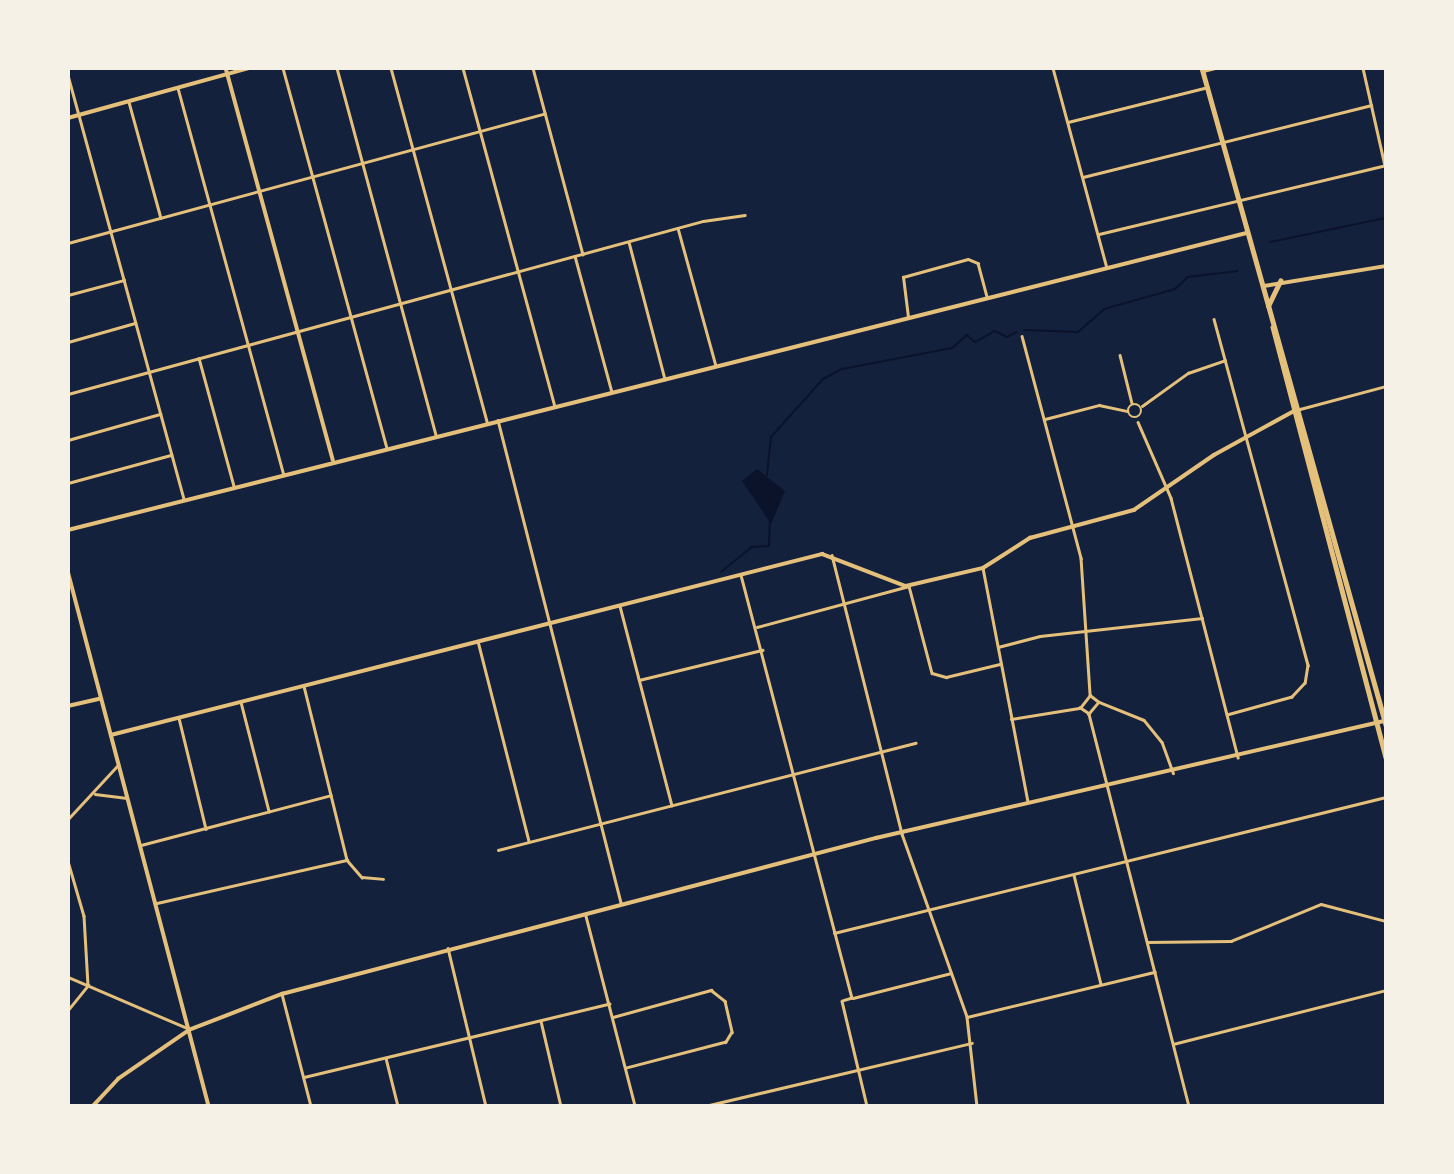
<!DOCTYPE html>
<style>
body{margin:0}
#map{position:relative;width:1454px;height:1174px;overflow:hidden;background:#14213d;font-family:"PT Sans",sans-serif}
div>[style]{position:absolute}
.water>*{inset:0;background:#0b132b}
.stream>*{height:2px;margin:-1px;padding:0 1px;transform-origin:1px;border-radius:1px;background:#0b132b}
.minor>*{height:2.5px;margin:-1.25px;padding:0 1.25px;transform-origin:1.25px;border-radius:1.25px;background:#e5c07b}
.minor>.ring{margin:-1.25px;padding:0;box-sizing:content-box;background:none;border:2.5px solid #e5c07b;border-radius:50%}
.tertiary>*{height:3.5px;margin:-1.75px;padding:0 1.75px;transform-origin:1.75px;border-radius:1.75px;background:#e5c07b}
.secondary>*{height:3.5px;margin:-1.75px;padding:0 1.75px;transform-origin:1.75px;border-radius:1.75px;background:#e5c07b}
.primary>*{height:4.5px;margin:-2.25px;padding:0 2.25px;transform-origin:2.25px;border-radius:2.25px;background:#e5c07b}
span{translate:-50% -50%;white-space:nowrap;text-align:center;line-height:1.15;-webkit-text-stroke:5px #f6f1e7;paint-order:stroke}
.frame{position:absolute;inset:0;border:70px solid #f6f1e7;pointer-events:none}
</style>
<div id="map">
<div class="water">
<div style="clip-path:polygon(757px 469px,785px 491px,771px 524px,742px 481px)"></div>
</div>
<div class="stream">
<div style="left:1270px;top:242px;width:118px;rotate:-11.7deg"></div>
<div style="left:1024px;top:330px;width:54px;rotate:2.1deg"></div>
<div style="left:1078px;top:332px;width:35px;rotate:-41deg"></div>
<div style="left:1104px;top:309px;width:74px;rotate:-15.7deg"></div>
<div style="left:1175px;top:289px;width:18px;rotate:-43deg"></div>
<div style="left:1188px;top:277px;width:50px;rotate:-6.8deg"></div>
<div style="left:767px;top:475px;width:38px;rotate:-84deg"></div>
<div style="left:771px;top:437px;width:78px;rotate:-48.1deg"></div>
<div style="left:823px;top:379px;width:21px;rotate:-28deg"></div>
<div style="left:842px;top:369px;width:112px;rotate:-10.8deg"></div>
<div style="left:952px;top:348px;width:20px;rotate:-41deg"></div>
<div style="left:967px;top:335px;width:11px;rotate:41deg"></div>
<div style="left:975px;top:342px;width:23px;rotate:-29deg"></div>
<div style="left:995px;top:331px;width:13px;rotate:27deg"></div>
<div style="left:1007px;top:337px;width:11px;rotate:-27deg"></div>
<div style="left:721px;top:572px;width:40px;rotate:-39deg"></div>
<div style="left:752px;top:547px;width:17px;rotate:-3deg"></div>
<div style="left:769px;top:546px;width:24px;rotate:-88deg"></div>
</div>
<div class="minor">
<div style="left:283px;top:68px;width:394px;rotate:74.7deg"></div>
<div style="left:337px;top:68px;width:380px;rotate:74.9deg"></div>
<div style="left:391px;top:68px;width:367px;rotate:74.8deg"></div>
<div style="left:463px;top:68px;width:350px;rotate:74.8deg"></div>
<div style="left:533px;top:68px;width:193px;rotate:75deg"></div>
<div style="left:1053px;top:68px;width:207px;rotate:74.9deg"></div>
<div style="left:1363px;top:68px;width:100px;rotate:77.3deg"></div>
<div style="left:1203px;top:71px;width:12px;rotate:-14deg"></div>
<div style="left:68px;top:75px;width:440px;rotate:74.7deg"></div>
<div style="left:178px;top:88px;width:399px;rotate:74.7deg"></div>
<div style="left:129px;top:102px;width:120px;rotate:74.6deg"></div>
<div style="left:1068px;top:122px;width:144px;rotate:-14deg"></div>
<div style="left:1083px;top:177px;width:297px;rotate:-14deg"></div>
<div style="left:678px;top:228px;width:143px;rotate:74.6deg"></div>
<div style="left:1099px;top:234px;width:295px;rotate:-13.5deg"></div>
<div style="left:629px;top:242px;width:142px;rotate:75.3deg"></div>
<div style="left:68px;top:243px;width:494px;rotate:-15.2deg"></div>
<div style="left:575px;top:256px;width:141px;rotate:74.8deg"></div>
<div style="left:68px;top:295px;width:58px;rotate:-15deg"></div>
<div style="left:908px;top:317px;width:40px;rotate:-97.1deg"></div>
<div style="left:903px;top:277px;width:67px;rotate:-15.5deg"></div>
<div style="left:968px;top:259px;width:11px;rotate:22deg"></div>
<div style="left:978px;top:263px;width:35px;rotate:75deg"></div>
<div style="left:1214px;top:319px;width:359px;rotate:74.8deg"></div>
<div style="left:1308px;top:665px;width:18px;rotate:99deg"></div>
<div style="left:1305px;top:683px;width:19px;rotate:133deg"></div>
<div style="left:1292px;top:697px;width:67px;rotate:164.5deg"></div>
<div style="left:1022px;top:336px;width:230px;rotate:75.1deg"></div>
<div style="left:1081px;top:558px;width:137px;rotate:86.2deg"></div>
<div style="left:68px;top:342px;width:70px;rotate:-15.8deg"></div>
<div style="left:1120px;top:355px;width:49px;rotate:76deg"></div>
<div style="left:199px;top:358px;width:133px;rotate:74.7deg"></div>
<div style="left:68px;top:394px;width:658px;rotate:-15.24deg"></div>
<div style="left:703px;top:221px;width:42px;rotate:-8.1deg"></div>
<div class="ring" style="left:1128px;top:404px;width:11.5px;height:11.5px"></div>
<div style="left:1142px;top:406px;width:57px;rotate:-35.7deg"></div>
<div style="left:1188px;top:373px;width:39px;rotate:-19deg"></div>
<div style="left:1300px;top:409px;width:89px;rotate:-15deg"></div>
<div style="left:1045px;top:419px;width:56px;rotate:-14.5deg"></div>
<div style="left:1099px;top:405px;width:29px;rotate:12deg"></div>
<div style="left:498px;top:420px;width:499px;rotate:75.7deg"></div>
<div style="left:1138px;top:422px;width:83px;rotate:66.5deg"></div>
<div style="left:1171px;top:498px;width:268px;rotate:75.5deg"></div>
<div style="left:68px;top:440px;width:96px;rotate:-15.8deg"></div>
<div style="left:68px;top:483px;width:107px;rotate:-15.2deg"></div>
<div style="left:832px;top:555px;width:288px;rotate:75.9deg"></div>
<div style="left:902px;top:834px;width:194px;rotate:70.4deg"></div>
<div style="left:967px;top:1017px;width:90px;rotate:83.6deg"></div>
<div style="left:983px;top:568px;width:237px;rotate:79.1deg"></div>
<div style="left:741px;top:575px;width:437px;rotate:75.3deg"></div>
<div style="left:852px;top:998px;width:10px;rotate:163deg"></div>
<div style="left:842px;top:1001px;width:108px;rotate:76.6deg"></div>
<div style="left:620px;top:606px;width:206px;rotate:75.4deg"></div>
<div style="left:757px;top:627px;width:157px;rotate:-15.1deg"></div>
<div style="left:909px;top:586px;width:90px;rotate:75.2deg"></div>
<div style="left:932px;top:673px;width:15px;rotate:16deg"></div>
<div style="left:946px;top:677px;width:56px;rotate:-13.5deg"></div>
<div style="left:478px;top:641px;width:206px;rotate:75.7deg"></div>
<div style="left:998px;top:647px;width:43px;rotate:-14.7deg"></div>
<div style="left:1040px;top:636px;width:163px;rotate:-6.3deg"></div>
<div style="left:639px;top:680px;width:127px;rotate:-13.7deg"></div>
<div style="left:304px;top:686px;width:179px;rotate:76.1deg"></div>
<div style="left:347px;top:860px;width:23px;rotate:49deg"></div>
<div style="left:362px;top:877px;width:21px;rotate:5deg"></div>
<div style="left:1090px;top:695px;width:11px;rotate:38deg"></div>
<div style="left:1099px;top:702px;width:16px;rotate:130deg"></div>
<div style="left:1089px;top:714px;width:11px;rotate:-146deg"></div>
<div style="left:1080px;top:708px;width:16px;rotate:-52deg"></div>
<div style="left:241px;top:702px;width:113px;rotate:75.6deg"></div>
<div style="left:1099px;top:702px;width:48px;rotate:21.8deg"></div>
<div style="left:1144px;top:720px;width:28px;rotate:51deg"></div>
<div style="left:1162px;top:742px;width:33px;rotate:70deg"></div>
<div style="left:1089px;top:714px;width:405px;rotate:75.7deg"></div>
<div style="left:179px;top:718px;width:114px;rotate:76.3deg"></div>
<div style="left:1011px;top:719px;width:70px;rotate:-9.1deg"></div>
<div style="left:95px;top:794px;width:32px;rotate:7deg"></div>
<div style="left:68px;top:819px;width:74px;rotate:-47.2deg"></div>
<div style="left:141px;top:845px;width:196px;rotate:-14.7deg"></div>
<div style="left:498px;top:850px;width:431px;rotate:-14.4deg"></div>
<div style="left:68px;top:861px;width:57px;rotate:73.8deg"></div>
<div style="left:84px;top:916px;width:69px;rotate:86.7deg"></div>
<div style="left:1074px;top:875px;width:112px;rotate:76.1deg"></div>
<div style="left:157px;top:903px;width:195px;rotate:-12.8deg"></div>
<div style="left:586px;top:916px;width:196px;rotate:75.5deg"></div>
<div style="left:834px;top:933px;width:569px;rotate:-13.84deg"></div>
<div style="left:1147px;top:942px;width:84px;rotate:-0.7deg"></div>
<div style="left:1231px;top:941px;width:97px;rotate:-22.3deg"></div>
<div style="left:1321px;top:904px;width:67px;rotate:14.7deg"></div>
<div style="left:448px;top:948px;width:163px;rotate:76.5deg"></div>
<div style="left:68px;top:977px;width:129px;rotate:23.2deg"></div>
<div style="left:282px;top:994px;width:116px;rotate:75.5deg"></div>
<div style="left:853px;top:998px;width:101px;rotate:-14.3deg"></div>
<div style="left:68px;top:1010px;width:32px;rotate:-51deg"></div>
<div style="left:613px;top:1017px;width:102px;rotate:-15.4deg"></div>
<div style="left:711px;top:990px;width:18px;rotate:38deg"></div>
<div style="left:725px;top:1001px;width:32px;rotate:77deg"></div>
<div style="left:732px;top:1032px;width:12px;rotate:121deg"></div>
<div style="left:726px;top:1042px;width:103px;rotate:165.4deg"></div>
<div style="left:967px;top:1017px;width:193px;rotate:-13.5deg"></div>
<div style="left:541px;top:1021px;width:87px;rotate:76.8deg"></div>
<div style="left:1173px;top:1044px;width:220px;rotate:-14.2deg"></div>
<div style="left:386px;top:1058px;width:49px;rotate:76deg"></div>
<div style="left:304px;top:1077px;width:314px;rotate:-13.5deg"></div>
<div style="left:705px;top:1106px;width:274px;rotate:-13.3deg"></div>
</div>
<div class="tertiary">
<div style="left:226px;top:68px;width:406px;rotate:74.7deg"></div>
<div style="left:68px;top:530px;width:1216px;rotate:-14.14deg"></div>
<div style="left:68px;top:706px;width:32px;rotate:-13deg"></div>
<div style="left:93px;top:1106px;width:37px;rotate:-47deg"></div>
<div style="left:118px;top:1079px;width:86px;rotate:-34.6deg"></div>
<div style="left:189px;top:1030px;width:100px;rotate:-21.2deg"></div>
<div style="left:282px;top:994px;width:614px;rotate:-14.72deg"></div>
<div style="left:876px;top:838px;width:521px;rotate:-12.97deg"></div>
</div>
<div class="secondary">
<div style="left:68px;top:118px;width:188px;rotate:-15.4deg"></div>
<div style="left:1264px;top:286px;width:124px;rotate:-9.3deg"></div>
<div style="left:68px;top:571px;width:553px;rotate:75.24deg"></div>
<div style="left:111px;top:735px;width:734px;rotate:-14.28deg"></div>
<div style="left:822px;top:554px;width:90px;rotate:20.9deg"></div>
<div style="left:906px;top:586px;width:79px;rotate:-13.2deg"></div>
<div style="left:983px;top:568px;width:56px;rotate:-32.6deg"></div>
<div style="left:1030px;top:538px;width:108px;rotate:-15.1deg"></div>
<div style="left:1134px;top:510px;width:97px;rotate:-34.5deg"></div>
<div style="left:1214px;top:455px;width:94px;rotate:-28.8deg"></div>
</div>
<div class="primary">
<div style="left:1202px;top:68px;width:682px;rotate:74.35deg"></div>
<div style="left:1268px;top:306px;width:28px;rotate:-64deg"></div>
<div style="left:1273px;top:327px;width:445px;rotate:75.3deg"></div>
</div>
<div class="frame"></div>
</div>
